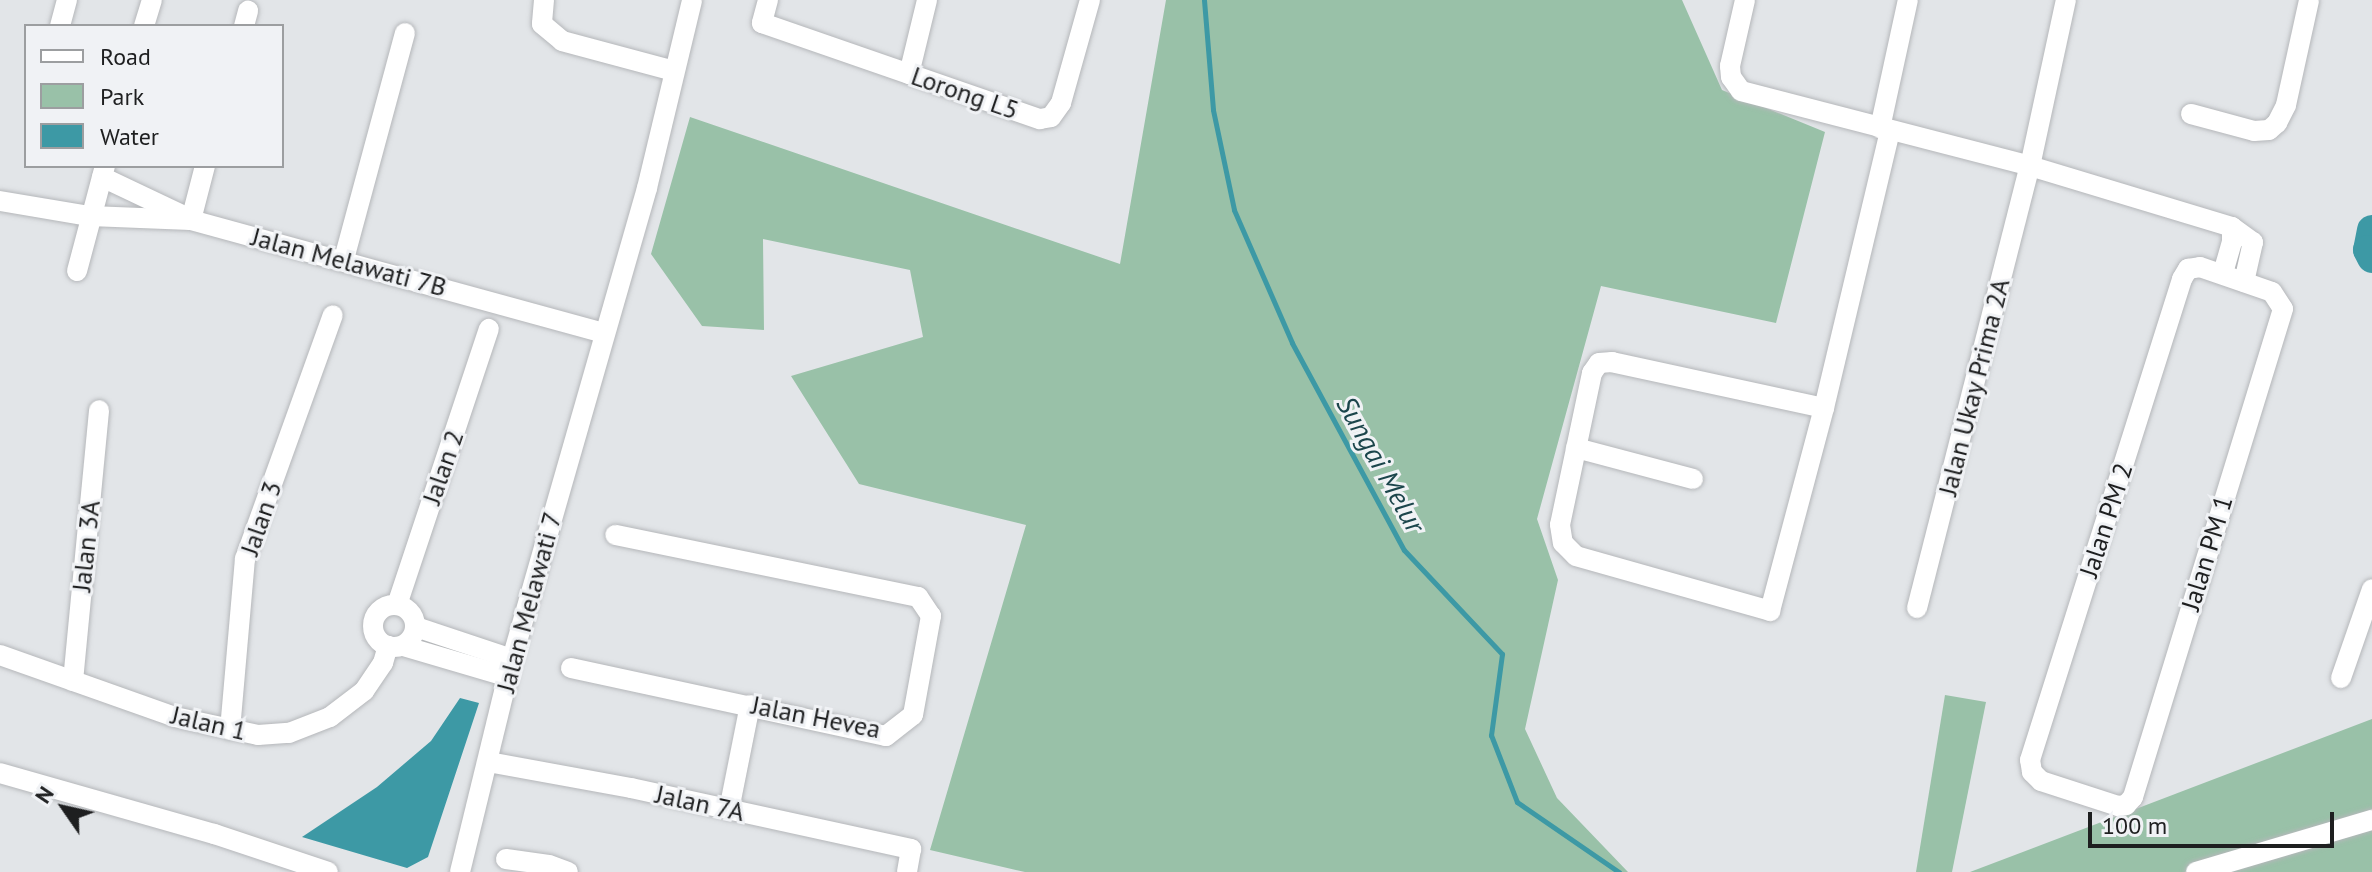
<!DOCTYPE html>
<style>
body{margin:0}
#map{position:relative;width:2372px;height:872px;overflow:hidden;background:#e2e5e8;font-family:"PT Sans",sans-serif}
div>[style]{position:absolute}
.green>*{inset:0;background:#99c1a8}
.water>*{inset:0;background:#3d99a5}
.stream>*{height:5px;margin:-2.5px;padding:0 2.5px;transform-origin:2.5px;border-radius:2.5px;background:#3d99a5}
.river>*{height:30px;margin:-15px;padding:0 15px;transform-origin:15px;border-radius:15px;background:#3d99a5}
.roads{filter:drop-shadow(0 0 2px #b5b7ba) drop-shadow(0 0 2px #b5b7ba)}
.minor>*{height:20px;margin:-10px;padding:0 10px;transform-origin:10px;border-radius:10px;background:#fff}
.minor>.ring{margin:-10px;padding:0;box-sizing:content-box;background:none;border:20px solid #fff;border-radius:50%}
span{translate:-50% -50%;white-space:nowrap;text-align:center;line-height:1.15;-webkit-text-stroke:6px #f0f2f5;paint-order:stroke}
.street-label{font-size:26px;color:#1e1f20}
.water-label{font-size:28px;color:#1b454b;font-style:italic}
.legend{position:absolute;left:24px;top:24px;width:260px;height:144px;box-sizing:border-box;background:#f0f2f5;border:2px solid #9c9ea0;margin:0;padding:10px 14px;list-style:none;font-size:24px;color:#1e1f20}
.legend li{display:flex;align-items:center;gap:16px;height:40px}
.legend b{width:40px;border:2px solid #9c9ea0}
.north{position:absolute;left:24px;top:768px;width:80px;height:80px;-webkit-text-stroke:6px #f0f2f5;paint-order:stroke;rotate:304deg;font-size:22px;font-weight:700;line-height:32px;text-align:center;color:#1e1f20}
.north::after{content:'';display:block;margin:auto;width:28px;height:36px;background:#1e1f20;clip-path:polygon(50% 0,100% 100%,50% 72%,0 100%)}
.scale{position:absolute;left:2088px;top:812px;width:246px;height:36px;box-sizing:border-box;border:4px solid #1e1f20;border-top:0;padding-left:10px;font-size:24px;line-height:28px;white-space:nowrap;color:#1e1f20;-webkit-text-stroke:6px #f0f2f5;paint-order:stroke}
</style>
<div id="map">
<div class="green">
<div style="clip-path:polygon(1166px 0,1682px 0,1722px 90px,1825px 132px,1776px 323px,1601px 286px,1537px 519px,1558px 580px,1525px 729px,1557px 798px,1628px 872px,1025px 872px,930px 850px,1026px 525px,859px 484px,791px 376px,923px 337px,910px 270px,763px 239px,764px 330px,702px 326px,651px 254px,690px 117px,1120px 264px)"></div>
<div style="clip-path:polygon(1945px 695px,1986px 702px,1952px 872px,1916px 872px)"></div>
<div style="clip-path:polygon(2372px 719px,2372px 872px,1970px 872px)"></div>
</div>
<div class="water">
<div style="clip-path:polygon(460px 698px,479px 703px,428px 857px,407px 868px,302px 837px,377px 787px,431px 741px)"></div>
</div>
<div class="stream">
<div style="left:1204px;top:0;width:110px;rotate:85.3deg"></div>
<div style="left:1213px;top:110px;width:102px;rotate:78.1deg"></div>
<div style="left:1234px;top:210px;width:145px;rotate:66.4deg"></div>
<div style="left:1292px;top:343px;width:235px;rotate:61.6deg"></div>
<div style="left:1404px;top:550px;width:143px;rotate:46.7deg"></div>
<div style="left:1502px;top:654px;width:82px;rotate:97.7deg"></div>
<div style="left:1491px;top:735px;width:72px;rotate:68.8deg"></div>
<div style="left:1517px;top:802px;width:124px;rotate:34.5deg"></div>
</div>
<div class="river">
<div style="left:2372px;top:230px;width:20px;rotate:101deg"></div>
<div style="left:2368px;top:250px;width:9px;rotate:63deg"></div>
</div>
<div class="roads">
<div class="minor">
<div style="left:544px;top:0;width:24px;rotate:95deg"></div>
<div style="left:542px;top:24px;width:26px;rotate:40deg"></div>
<div style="left:562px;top:41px;width:116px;rotate:15deg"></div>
<div style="left:768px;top:0;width:24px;rotate:105deg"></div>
<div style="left:762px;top:23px;width:294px;rotate:19.1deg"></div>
<div style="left:1040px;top:119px;width:11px;rotate:-10deg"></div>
<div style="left:1051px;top:117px;width:17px;rotate:-54deg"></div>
<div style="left:1061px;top:103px;width:107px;rotate:-74.3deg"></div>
<div style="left:1745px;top:0;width:68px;rotate:102.8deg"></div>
<div style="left:1730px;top:66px;width:11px;rotate:85deg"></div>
<div style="left:1731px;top:77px;width:17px;rotate:54deg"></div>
<div style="left:1741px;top:91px;width:299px;rotate:14.5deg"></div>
<div style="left:2030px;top:166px;width:211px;rotate:16.8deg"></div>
<div style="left:2232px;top:227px;width:26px;rotate:36deg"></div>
<div style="left:2253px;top:242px;width:41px;rotate:102.7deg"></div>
<div style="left:60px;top:26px;width:27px;rotate:-75deg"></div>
<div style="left:144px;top:26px;width:27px;rotate:-73deg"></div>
<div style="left:244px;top:26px;width:16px;rotate:-75deg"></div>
<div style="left:909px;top:74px;width:76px;rotate:-76.3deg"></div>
<div style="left:2191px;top:114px;width:65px;rotate:15.1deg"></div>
<div style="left:2254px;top:131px;width:15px;rotate:-4deg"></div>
<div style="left:2269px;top:130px;width:11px;rotate:-41deg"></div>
<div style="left:2277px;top:123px;width:20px;rotate:-63deg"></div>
<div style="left:2286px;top:105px;width:107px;rotate:-77.6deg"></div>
<div style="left:1880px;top:128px;width:131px;rotate:-77.7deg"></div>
<div style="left:102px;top:177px;width:91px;rotate:25.4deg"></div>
<div style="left:0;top:201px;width:91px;rotate:9.5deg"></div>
<div style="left:90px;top:216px;width:101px;rotate:2.3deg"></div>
<div style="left:191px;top:220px;width:427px;rotate:15.3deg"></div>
<div style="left:191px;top:220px;width:56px;rotate:-75.5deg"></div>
<div style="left:344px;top:259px;width:234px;rotate:-74.9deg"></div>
<div style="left:2200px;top:267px;width:76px;rotate:19.1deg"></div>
<div style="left:2272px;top:292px;width:20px;rotate:57deg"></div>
<div style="left:2283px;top:309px;width:511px;rotate:107.09deg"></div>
<div style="left:2133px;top:797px;width:11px;rotate:131deg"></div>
<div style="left:2126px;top:805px;width:8px;rotate:173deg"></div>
<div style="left:2118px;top:806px;width:81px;rotate:-162deg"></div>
<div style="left:2041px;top:781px;width:13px;rotate:-135deg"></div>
<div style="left:2032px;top:772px;width:12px;rotate:-99deg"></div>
<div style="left:2030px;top:760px;width:504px;rotate:-72.46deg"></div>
<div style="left:2182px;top:279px;width:12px;rotate:-59deg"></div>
<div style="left:2188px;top:269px;width:12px;rotate:-9deg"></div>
<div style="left:77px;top:271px;width:109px;rotate:-75.1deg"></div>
<div style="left:2223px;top:273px;width:32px;rotate:-74deg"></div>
<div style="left:2232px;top:242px;width:15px;rotate:-90deg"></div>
<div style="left:1824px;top:408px;width:217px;rotate:-167.8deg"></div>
<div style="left:1612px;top:362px;width:13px;rotate:176deg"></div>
<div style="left:1599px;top:363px;width:12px;rotate:125deg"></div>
<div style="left:1592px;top:373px;width:155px;rotate:101.9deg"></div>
<div style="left:1560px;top:525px;width:18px;rotate:81deg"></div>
<div style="left:1563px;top:543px;width:18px;rotate:45deg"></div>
<div style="left:1576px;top:556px;width:202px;rotate:15.8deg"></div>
<div style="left:1770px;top:611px;width:210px;rotate:-75.1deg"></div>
<div style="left:1824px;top:408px;width:285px;rotate:-76.6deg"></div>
<div style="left:1576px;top:448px;width:121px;rotate:14.8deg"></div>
<div class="ring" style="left:373px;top:605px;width:22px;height:22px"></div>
<div style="left:397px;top:605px;width:291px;rotate:-71.6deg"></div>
<div style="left:1917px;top:608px;width:456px;rotate:-75.7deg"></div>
<div style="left:2030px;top:166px;width:170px;rotate:-77.8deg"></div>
<div style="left:416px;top:627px;width:101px;rotate:18.4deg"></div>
<div style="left:403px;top:646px;width:109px;rotate:16.4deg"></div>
<div style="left:0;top:655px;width:186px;rotate:19.5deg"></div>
<div style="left:175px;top:717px;width:85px;rotate:12.2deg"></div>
<div style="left:258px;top:735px;width:31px;rotate:-4deg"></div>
<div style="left:289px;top:733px;width:44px;rotate:-21.3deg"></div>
<div style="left:330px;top:717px;width:43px;rotate:-37.4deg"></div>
<div style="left:364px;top:691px;width:34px;rotate:-56deg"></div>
<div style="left:383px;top:663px;width:18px;rotate:-74deg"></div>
<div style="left:571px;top:668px;width:322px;rotate:12.2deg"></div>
<div style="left:886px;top:736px;width:34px;rotate:-38deg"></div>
<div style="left:913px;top:715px;width:101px;rotate:-79.7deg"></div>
<div style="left:931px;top:616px;width:23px;rotate:-124deg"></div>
<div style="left:918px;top:597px;width:309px;rotate:-168.4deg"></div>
<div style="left:2341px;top:678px;width:94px;rotate:-70.8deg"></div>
<div style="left:73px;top:681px;width:272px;rotate:-84.5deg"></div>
<div style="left:230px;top:730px;width:172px;rotate:-85deg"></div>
<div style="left:245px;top:559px;width:259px;rotate:-70.2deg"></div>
<div style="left:488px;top:762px;width:145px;rotate:10.3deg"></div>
<div style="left:631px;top:788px;width:287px;rotate:12.3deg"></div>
<div style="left:911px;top:849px;width:23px;rotate:100deg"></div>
<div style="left:0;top:773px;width:223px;rotate:15.9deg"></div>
<div style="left:214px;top:834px;width:120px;rotate:18.4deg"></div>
<div style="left:729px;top:810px;width:107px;rotate:-78.7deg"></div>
<div style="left:506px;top:859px;width:43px;rotate:7.9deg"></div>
<div style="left:549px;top:865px;width:20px;rotate:20deg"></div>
<div style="left:460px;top:872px;width:219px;rotate:-76.3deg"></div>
<div style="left:512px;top:659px;width:490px;rotate:-74deg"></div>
<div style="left:647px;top:188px;width:193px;rotate:-76.5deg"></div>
<div style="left:2196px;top:872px;width:184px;rotate:-16.5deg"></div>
</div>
</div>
<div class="street-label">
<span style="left:965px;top:93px;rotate:19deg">Lorong L5</span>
<span style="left:349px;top:262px;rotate:15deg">Jalan Melawati 7B</span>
<span style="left:1974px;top:387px;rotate:-76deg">Jalan Ukay Prima 2A</span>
<span style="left:443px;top:467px;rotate:-71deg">Jalan 2</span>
<span style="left:261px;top:518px;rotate:-71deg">Jalan 3</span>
<span style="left:2106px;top:520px;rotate:-72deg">Jalan PM 2</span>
<span style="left:86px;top:546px;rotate:-84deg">Jalan 3A</span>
<span style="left:2207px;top:553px;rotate:-73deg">Jalan PM 1</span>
<span style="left:529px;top:602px;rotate:-75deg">Jalan Melawati 7</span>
<span style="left:816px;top:717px;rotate:11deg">Jalan Hevea</span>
<span style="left:209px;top:723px;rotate:13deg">Jalan 1</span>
<span style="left:700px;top:803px;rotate:12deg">Jalan 7A</span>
</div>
<div class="water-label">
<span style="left:1381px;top:464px;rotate:61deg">Sungai Melur</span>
</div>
<ul class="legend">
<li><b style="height:10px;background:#fff"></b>Road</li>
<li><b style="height:22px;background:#99c1a8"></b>Park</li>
<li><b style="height:22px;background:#3d99a5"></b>Water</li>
</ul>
<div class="north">N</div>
<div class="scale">100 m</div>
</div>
